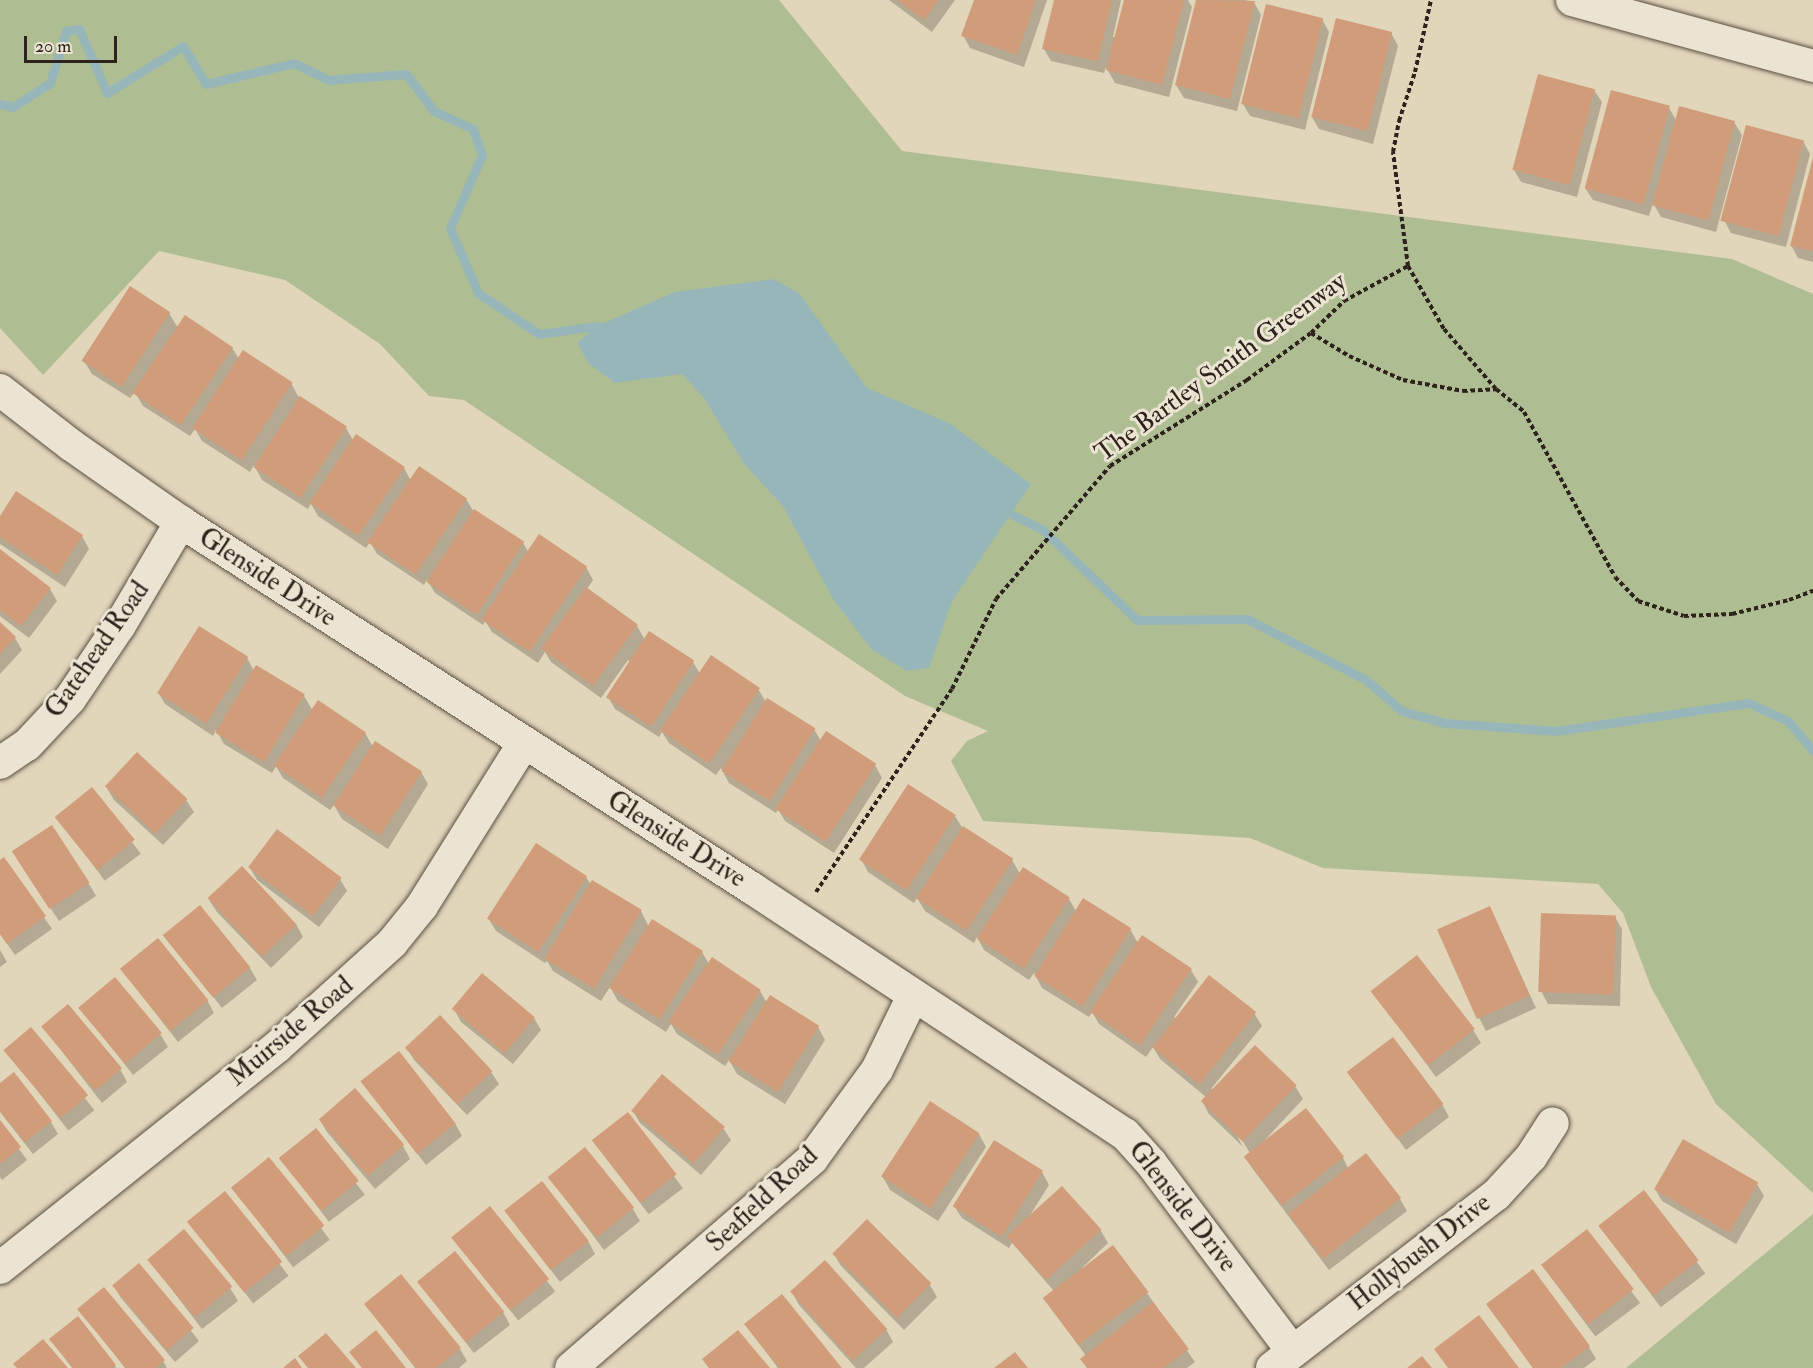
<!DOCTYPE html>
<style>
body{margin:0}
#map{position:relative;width:1813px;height:1368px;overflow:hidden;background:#e1d5ba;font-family:"IM FELL Double Pica",serif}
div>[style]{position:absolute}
.green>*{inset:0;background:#afbe92}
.water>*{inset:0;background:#97b6b9}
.shadow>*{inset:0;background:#0003;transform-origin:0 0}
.stream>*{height:9px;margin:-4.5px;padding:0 4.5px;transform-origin:4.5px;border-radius:4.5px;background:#97b6b9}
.building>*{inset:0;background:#d19c7a;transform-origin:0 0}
.path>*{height:4px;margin-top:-2px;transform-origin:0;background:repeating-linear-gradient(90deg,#2e221d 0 4.5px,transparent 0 7.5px)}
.roads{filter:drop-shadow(0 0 2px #5b4f44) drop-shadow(0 0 2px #5b4f44)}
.minor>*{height:32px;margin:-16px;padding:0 16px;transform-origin:16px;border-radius:16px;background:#ece4d2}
span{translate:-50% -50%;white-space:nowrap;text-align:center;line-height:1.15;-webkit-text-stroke:6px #ece4d2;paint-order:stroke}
.street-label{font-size:26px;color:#2e221d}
.scale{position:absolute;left:24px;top:36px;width:93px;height:27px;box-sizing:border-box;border:3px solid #2e221d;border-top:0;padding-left:8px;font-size:18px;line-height:21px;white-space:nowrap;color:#2e221d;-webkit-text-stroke:4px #ece4d2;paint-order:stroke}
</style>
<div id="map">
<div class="green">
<div style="clip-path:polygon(0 0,779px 0,902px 151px,1732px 259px,1813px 294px,1813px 1193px,1716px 1104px,1651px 987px,1623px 913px,1598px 884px,1323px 868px,1250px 838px,983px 821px,951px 761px,967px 741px,988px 731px,905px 696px,464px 400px,429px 396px,380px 344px,285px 280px,159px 251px,43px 375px,0 328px)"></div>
<div style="clip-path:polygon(1813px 1214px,1813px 1368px,1626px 1368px)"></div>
</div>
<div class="water">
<div style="clip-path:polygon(773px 279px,799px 293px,867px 388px,949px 423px,1031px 484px,952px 601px,929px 668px,907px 671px,871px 649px,833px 599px,783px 506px,745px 465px,704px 398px,682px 374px,615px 383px,589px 364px,577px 343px,597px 326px,675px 292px)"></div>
</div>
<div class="shadow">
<div style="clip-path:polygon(889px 0,955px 0,932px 32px)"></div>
<div style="clip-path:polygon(975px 0,1047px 0,1024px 67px,970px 48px,963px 35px)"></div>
<div style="clip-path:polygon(1055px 0,1121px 0,1113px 37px,1116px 37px,1125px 0,1188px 0,1192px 7px,1169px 97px,1115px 83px,1106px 67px,1104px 73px,1051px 61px,1044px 49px)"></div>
<div style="clip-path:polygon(1198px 0,1245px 0,1254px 2px,1261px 15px,1237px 111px,1184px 98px,1176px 85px)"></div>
<div style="clip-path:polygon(1322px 19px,1329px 32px,1305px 130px,1250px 116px,1243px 104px)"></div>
<div style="clip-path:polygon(1391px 33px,1398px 46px,1373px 144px,1319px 129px,1312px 117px)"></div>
<div style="clip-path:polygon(1594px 90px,1602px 102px,1577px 197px,1521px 182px,1514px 170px)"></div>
<div style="clip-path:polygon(1669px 108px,1676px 120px,1734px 122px,1742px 135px,1716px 232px,1661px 217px,1653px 203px,1649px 216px,1593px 200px,1585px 188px)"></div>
<div style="clip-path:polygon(1803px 141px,1810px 154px,1786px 247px,1731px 233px,1724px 220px)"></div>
<div style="clip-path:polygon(1813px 160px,1813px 262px,1798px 258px,1791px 245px)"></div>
<div style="clip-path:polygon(169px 313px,178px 328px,185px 317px,232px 348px,239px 359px,291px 383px,298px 396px,346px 428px,353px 440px,404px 468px,411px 481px,466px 499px,474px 512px,523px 543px,529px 553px,586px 567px,593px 580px,587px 589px,637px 626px,645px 640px,693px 662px,700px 674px,758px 689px,766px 702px,814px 729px,821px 741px,875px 765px,882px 778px,834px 853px,785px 821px,778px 809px,776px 813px,729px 783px,721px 768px,716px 775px,669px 743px,662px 732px,659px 737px,615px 709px,608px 697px,631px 662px,628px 660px,601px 698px,551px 662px,545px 652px,538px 663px,492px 632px,485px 621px,483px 625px,435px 593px,427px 580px,424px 585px,377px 554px,370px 542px,366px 548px,318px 516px,311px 504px,308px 509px,262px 480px,254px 465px,250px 472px,202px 441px,195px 429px,190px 436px,143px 406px,135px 392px,130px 398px,92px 374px,84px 361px)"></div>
<div style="clip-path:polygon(0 519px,82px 536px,89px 549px,65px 587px,0 544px)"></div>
<div style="clip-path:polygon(0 551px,50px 589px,57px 601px,29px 638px,0 616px)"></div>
<div style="clip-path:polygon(0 624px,15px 638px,22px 650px,0 674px)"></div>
<div style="clip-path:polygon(247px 658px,254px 671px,304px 696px,313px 711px,365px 733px,373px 747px,421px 772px,428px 784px,388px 849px,342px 819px,334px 805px,330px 810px,283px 778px,276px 766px,272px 773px,224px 744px,216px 730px,213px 736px,165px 704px,158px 692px)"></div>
<div style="clip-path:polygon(107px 788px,186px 800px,194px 812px,163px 845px,114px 800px)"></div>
<div style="left:92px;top:789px;width:81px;height:45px;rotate:53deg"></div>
<div style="clip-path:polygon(955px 816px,963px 829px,1012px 860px,1020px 874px,1069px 899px,1076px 911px,1130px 929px,1138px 943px,1191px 970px,1198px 982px,1174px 1017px,1176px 1018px,1254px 1013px,1262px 1026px,1211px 1089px,1295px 1086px,1303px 1099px,1264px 1141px,1343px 1158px,1348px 1168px,1400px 1199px,1407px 1211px,1329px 1270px,1252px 1168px,1245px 1156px,1250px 1153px,1239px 1135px,1237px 1136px,1243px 1147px,1209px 1114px,1202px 1101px,1206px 1097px,1160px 1059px,1153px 1047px,1146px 1057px,1099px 1024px,1092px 1012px,1089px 1017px,1042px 988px,1034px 973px,1029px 980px,984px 950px,977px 937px,974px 943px,925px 911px,917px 898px,914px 903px,868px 872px,861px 859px)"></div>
<div style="clip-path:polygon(4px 859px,52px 929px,15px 955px,0 934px,0 862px)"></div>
<div style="clip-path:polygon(22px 865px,89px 884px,96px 896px,59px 921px)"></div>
<div style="clip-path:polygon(250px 868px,340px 879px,347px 891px,319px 927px,257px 880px)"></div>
<div style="clip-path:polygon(586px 877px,591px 885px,641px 911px,649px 927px,702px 952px,709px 964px,760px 991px,767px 1003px,818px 1027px,825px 1040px,785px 1104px,737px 1074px,729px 1060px,725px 1066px,677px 1034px,671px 1024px,666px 1032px,618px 1001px,610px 987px,601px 1001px,553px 971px,547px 961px,545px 963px,496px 931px,488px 918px)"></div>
<div style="clip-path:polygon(209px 900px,296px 924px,303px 937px,271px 968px,217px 912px)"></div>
<div style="clip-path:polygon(1615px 917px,1622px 929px,1620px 1006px,1548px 1004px,1541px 991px)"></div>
<div style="clip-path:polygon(1496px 921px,1536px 1008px,1486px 1031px,1479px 1018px)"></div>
<div style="clip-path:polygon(165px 935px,250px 968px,257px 980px,222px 1008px)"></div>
<div style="clip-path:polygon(0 950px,7px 962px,0 967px)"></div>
<div style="clip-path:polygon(122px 970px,207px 1000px,214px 1013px,178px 1042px)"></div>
<div style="clip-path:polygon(1372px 991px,1473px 1030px,1481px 1043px,1436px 1077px)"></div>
<div style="clip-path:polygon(80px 1007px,160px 1034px,168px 1047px,133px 1075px)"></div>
<div style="clip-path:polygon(454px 1009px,534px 1018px,541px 1030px,513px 1064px,461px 1022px)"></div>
<div style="clip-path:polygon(43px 1027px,120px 1069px,127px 1082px,102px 1103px)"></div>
<div style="left:31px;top:1029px;width:103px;height:33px;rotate:52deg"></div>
<div style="clip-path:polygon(407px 1048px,491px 1072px,499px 1084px,467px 1115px,414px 1060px)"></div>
<div style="clip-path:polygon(1349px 1072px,1442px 1104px,1449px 1117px,1406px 1150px)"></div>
<div style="clip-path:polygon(362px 1082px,455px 1123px,462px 1136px,426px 1165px)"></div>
<div style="clip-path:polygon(0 1085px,51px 1122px,58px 1134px,33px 1154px,0 1112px)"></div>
<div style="clip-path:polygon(355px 1090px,403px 1146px,410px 1159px,375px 1189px,327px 1132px,320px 1120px)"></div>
<div style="clip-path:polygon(633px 1111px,723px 1128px,731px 1140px,701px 1175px,640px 1123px)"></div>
<div style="left:627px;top:1114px;width:93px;height:43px;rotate:53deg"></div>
<div style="clip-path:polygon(0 1123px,27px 1160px,2px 1180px,0 1177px)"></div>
<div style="left:316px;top:1130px;width:81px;height:45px;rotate:53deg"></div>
<div style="clip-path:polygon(979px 1134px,986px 1147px,938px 1221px,890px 1190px,883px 1177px)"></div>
<div style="left:269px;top:1159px;width:101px;height:46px;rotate:53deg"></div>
<div style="clip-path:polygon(1042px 1172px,1049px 1185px,1029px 1217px,1101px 1231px,1108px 1243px,1082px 1268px,1147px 1293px,1195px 1362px,1187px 1368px,1087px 1368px,1086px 1356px,1045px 1298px,1054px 1291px,1012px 1243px,1009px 1248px,962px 1218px,954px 1206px)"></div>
<div style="clip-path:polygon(549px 1177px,633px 1209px,640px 1221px,604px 1250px)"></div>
<div style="clip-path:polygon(1757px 1184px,1764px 1196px,1736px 1244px,1662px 1201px,1655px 1189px)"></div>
<div style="left:1644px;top:1192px;width:102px;height:56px;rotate:53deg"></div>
<div style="left:224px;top:1193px;width:105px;height:45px;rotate:52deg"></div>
<div style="left:490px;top:1208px;width:106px;height:47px;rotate:52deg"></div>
<div style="clip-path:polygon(506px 1212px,588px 1241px,595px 1254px,560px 1282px)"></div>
<div style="left:1586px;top:1231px;width:90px;height:56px;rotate:53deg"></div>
<div style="clip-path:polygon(834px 1254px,930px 1285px,937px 1297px,904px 1330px,841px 1266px)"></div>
<div style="clip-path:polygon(149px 1260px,230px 1288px,238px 1301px,202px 1329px)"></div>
<div style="clip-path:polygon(139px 1265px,199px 1341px,175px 1362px,121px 1298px,114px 1286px)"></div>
<div style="clip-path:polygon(419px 1283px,503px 1312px,510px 1325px,474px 1353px)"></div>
<div style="clip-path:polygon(792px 1292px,886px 1329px,893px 1342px,864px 1368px,856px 1368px,799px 1305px)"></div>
<div style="clip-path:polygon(366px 1304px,460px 1349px,467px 1361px,459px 1368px,415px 1368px)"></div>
<div style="clip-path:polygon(1488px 1305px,1589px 1347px,1596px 1359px,1584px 1368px,1533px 1368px)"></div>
<div style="clip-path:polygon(79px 1309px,163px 1361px,167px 1368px,125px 1368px)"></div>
<div style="clip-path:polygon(746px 1325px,840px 1368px,778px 1368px)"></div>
<div style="clip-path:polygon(51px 1339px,115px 1366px,116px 1368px,72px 1368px)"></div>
</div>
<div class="stream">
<div style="left:0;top:104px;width:13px;rotate:13deg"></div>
<div style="left:13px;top:107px;width:44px;rotate:-33deg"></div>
<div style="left:50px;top:83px;width:54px;rotate:-72.9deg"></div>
<div style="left:66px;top:31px;width:13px;rotate:-9deg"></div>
<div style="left:79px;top:29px;width:70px;rotate:66.4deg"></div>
<div style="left:107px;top:93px;width:89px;rotate:-31.7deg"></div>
<div style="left:183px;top:46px;width:44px;rotate:58.8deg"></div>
<div style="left:206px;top:84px;width:90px;rotate:-13.4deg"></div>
<div style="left:294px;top:63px;width:39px;rotate:26deg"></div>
<div style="left:329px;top:80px;width:77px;rotate:-4.5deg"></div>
<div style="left:406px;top:74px;width:46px;rotate:52.9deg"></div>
<div style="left:434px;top:111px;width:43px;rotate:24.8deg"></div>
<div style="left:473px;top:129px;width:28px;rotate:71deg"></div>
<div style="left:482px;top:155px;width:80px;rotate:113.7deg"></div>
<div style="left:450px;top:228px;width:71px;rotate:66.7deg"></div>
<div style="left:478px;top:293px;width:73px;rotate:33.9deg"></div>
<div style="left:539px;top:334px;width:59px;rotate:-7.9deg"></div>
<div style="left:1013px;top:515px;width:32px;rotate:26deg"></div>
<div style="left:1042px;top:529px;width:132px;rotate:43.8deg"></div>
<div style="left:1137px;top:620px;width:110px;rotate:-0.5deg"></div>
<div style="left:1247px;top:619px;width:134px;rotate:27.1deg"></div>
<div style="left:1366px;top:680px;width:48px;rotate:40.7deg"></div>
<div style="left:1402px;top:711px;width:45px;rotate:15.6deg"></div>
<div style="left:1445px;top:723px;width:111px;rotate:4.1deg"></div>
<div style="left:1556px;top:731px;width:195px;rotate:-8.3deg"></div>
<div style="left:1749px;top:703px;width:43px;rotate:24.8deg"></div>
<div style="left:1788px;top:721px;width:39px;rotate:50deg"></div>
</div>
<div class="building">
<div style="clip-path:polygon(897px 0,939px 0,924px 20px)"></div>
<div style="clip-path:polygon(974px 0,1036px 0,1017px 55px,961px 36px)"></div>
<div style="clip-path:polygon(1054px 0,1112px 0,1098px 61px,1042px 49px)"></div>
<div style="clip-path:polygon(1124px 0,1184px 0,1162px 85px,1106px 70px)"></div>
<div style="clip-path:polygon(1196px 0,1255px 1px,1230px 99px,1175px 85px)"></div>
<div style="left:1266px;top:4px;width:59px;height:103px;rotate:14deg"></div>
<div style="left:1336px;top:18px;width:58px;height:102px;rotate:14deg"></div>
<div style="left:1538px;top:74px;width:59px;height:99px;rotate:15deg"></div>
<div style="left:1611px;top:90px;width:61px;height:102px;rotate:15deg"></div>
<div style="left:1679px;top:106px;width:58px;height:103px;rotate:15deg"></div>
<div style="left:1746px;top:125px;width:60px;height:99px;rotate:15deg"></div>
<div style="clip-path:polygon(1813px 157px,1813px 251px,1790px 246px)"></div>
<div style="left:130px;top:286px;width:48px;height:89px;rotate:33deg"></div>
<div style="left:185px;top:315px;width:58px;height:94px;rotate:34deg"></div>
<div style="left:243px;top:350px;width:59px;height:93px;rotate:33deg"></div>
<div style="left:300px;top:396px;width:56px;height:85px;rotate:33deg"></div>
<div style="left:356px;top:434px;width:59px;height:83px;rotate:34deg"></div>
<div style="left:419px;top:466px;width:58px;height:92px;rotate:34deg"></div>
<div style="clip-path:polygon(16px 491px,83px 535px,57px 575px,0 537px,0 516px)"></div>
<div style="left:474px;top:509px;width:60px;height:87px;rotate:33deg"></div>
<div style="left:539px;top:534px;width:58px;height:103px;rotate:34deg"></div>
<div style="clip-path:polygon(0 549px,51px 588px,21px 626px,0 610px)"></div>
<div style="left:586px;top:587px;width:64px;height:76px;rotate:36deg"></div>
<div style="clip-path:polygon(0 622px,16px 637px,0 654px)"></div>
<div style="left:199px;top:626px;width:58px;height:79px;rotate:32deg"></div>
<div style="left:649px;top:631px;width:54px;height:79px;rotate:33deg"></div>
<div style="left:711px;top:655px;width:59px;height:91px;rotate:34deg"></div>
<div style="left:256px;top:665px;width:57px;height:79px;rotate:31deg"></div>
<div style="left:767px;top:698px;width:57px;height:86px;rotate:32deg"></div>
<div style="left:318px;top:700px;width:58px;height:79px;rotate:34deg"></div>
<div style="left:826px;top:731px;width:60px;height:93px;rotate:33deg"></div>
<div style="left:375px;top:741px;width:56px;height:77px;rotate:33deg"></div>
<div style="left:137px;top:752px;width:69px;height:47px;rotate:43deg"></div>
<div style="left:908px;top:784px;width:57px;height:90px;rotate:33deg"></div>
<div style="left:92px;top:787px;width:68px;height:48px;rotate:51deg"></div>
<div style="left:52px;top:825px;width:69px;height:48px;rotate:57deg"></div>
<div style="left:963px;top:826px;width:60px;height:86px;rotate:33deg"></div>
<div style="left:277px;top:829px;width:81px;height:48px;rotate:37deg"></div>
<div style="left:536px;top:843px;width:61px;height:90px;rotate:33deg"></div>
<div style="clip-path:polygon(4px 857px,46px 916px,7px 944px,0 934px,0 860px)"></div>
<div style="left:242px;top:866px;width:80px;height:47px;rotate:47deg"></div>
<div style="left:1023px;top:867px;width:56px;height:85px;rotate:33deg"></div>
<div style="left:592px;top:880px;width:58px;height:92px;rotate:31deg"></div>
<div style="left:1083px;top:898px;width:57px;height:92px;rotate:32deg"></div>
<div style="left:200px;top:905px;width:80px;height:48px;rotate:51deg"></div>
<div style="left:1490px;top:906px;width:98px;height:58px;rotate:66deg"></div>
<div style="left:1541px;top:913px;width:75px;height:79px;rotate:2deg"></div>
<div style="left:652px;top:919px;width:60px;height:81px;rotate:32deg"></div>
<div style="left:1142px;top:935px;width:60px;height:93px;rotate:34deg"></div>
<div style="left:158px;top:938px;width:80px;height:49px;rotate:51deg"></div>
<div style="left:1417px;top:955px;width:94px;height:59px;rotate:52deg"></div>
<div style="left:712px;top:957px;width:59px;height:78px;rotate:34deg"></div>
<div style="left:482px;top:973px;width:69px;height:47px;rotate:40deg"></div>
<div style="left:1209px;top:975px;width:60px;height:92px;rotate:38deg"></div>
<div style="left:115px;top:977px;width:73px;height:48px;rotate:50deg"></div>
<div style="left:770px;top:995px;width:58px;height:78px;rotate:32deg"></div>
<div style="left:68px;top:1004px;width:84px;height:35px;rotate:50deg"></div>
<div style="left:440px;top:1015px;width:77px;height:48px;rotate:47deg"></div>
<div style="left:31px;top:1027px;width:89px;height:36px;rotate:50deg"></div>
<div style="left:1393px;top:1037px;width:84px;height:58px;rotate:53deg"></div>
<div style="left:1255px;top:1045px;width:58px;height:78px;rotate:44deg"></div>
<div style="left:399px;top:1051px;width:92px;height:49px;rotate:52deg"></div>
<div style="clip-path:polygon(14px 1072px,52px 1121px,25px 1142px,0 1111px,0 1083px)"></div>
<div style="left:662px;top:1074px;width:82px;height:48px;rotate:40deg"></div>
<div style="left:355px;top:1088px;width:75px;height:48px;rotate:49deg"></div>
<div style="left:930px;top:1101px;width:59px;height:90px;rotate:33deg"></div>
<div style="left:1306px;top:1108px;width:62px;height:79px;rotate:52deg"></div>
<div style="left:628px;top:1112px;width:79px;height:46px;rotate:52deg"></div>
<div style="clip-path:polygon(0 1120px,21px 1147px,0 1164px)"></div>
<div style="left:316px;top:1128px;width:68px;height:48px;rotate:51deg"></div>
<div style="left:1683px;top:1139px;width:87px;height:58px;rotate:30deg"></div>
<div style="left:994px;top:1140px;width:58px;height:78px;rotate:32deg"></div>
<div style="left:585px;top:1147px;width:78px;height:48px;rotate:51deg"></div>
<div style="left:1366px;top:1153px;width:57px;height:99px;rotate:52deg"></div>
<div style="left:269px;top:1157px;width:88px;height:49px;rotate:51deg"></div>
<div style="left:542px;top:1181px;width:76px;height:48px;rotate:52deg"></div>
<div style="left:1062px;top:1186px;width:59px;height:75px;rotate:48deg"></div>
<div style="left:1644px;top:1190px;width:89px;height:58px;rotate:52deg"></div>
<div style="left:225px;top:1191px;width:91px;height:49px;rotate:51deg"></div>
<div style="left:490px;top:1206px;width:94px;height:50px;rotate:51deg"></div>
<div style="left:867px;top:1219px;width:91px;height:49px;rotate:45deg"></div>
<div style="left:184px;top:1229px;width:75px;height:48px;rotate:50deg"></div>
<div style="left:1587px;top:1229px;width:76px;height:58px;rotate:52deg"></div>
<div style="left:1113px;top:1245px;width:59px;height:88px;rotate:53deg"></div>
<div style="left:455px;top:1251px;width:78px;height:49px;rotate:51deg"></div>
<div style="left:825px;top:1260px;width:93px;height:47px;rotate:48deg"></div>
<div style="left:139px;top:1263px;width:85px;height:35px;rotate:50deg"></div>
<div style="clip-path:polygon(1533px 1269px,1590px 1346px,1561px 1368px,1533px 1368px,1486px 1304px)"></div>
<div style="clip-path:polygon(401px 1274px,461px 1348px,436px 1368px,416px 1368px,364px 1304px)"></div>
<div style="clip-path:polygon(104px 1287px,165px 1360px,156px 1368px,126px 1368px,77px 1309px)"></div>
<div style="clip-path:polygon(782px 1294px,842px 1368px,779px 1368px,744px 1324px)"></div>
<div style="clip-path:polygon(1153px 1302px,1189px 1349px,1164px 1368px,1087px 1368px,1080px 1359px)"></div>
<div style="clip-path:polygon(1479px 1315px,1519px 1368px,1448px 1368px,1434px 1349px)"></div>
<div style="clip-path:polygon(78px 1316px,116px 1365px,112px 1368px,73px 1368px,49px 1339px)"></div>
<div style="clip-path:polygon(376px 1330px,406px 1368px,362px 1368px,349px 1352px)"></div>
<div style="clip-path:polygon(738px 1330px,770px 1368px,709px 1368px,702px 1359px)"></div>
<div style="clip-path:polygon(326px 1333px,356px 1368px,308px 1368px,298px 1356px)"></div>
<div style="clip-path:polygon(43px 1339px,68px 1368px,17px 1368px,13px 1364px)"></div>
<div style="clip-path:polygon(1015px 1352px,1028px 1368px,994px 1368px)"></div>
<div style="clip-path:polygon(1422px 1356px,1432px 1368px,1407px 1368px)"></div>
<div style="clip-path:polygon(295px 1358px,302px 1368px,283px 1368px)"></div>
</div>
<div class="path">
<div style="left:1408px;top:266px;width:73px;rotate:60.3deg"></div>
<div style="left:1444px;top:329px;width:79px;rotate:49.1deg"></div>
<div style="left:1496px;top:389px;width:36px;rotate:39deg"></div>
<div style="left:1524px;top:412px;width:188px;rotate:61.1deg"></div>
<div style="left:1615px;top:577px;width:33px;rotate:46deg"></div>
<div style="left:1638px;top:601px;width:48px;rotate:18.1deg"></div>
<div style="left:1684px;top:616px;width:48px;rotate:-2.4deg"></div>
<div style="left:1732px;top:614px;width:59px;rotate:-13.8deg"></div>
<div style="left:1789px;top:600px;width:26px;rotate:-21deg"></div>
<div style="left:1311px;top:333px;width:44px;rotate:31.2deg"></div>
<div style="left:1349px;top:356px;width:59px;rotate:24deg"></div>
<div style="left:1403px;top:380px;width:61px;rotate:10.4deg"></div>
<div style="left:1463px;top:391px;width:33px;rotate:-3deg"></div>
<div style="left:816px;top:892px;width:244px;rotate:-56.2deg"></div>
<div style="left:952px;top:689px;width:100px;rotate:-63.9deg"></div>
<div style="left:996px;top:599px;width:175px;rotate:-49.4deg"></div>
<div style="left:1110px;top:466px;width:162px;rotate:-32.1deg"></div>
<div style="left:1247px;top:380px;width:79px;rotate:-36.3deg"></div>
<div style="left:1311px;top:333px;width:46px;rotate:-44.1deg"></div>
<div style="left:1344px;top:301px;width:73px;rotate:-28.7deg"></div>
<div style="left:1408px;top:266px;width:115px;rotate:-97.5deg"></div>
<div style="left:1393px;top:152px;width:32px;rotate:-79deg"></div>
<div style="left:1399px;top:121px;width:52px;rotate:-71.9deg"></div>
<div style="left:1415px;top:72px;width:74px;rotate:-77.5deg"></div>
</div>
<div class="roads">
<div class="minor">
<div style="left:1572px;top:0;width:250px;rotate:15.3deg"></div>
<div style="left:0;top:390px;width:90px;rotate:37.8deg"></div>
<div style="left:71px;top:445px;width:134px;rotate:35deg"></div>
<div style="left:181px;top:522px;width:680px;rotate:32.68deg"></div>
<div style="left:753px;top:889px;width:445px;rotate:33.4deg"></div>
<div style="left:1125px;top:1134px;width:39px;rotate:48deg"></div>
<div style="left:1151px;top:1163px;width:236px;rotate:53.1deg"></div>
<div style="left:0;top:763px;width:32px;rotate:-34deg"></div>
<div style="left:27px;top:745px;width:63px;rotate:-46.9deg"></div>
<div style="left:70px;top:699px;width:89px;rotate:-56deg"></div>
<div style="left:120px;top:625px;width:120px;rotate:-59.4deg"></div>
<div style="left:0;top:1268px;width:354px;rotate:-38.6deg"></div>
<div style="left:277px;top:1047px;width:155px;rotate:-42.1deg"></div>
<div style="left:392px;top:943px;width:48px;rotate:-51deg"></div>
<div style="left:422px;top:906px;width:192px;rotate:-58deg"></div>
<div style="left:571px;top:1368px;width:319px;rotate:-40.9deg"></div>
<div style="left:812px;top:1159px;width:110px;rotate:-53.9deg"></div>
<div style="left:877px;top:1070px;width:82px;rotate:-64.1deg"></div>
<div style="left:1272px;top:1368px;width:283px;rotate:-37.7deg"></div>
<div style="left:1496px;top:1195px;width:52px;rotate:-47.4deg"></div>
<div style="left:1531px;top:1157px;width:40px;rotate:-57.1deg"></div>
</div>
</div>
<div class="street-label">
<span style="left:1221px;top:368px;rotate:-36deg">The Bartley Smith Greenway</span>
<span style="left:267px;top:578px;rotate:33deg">Glenside Drive</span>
<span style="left:98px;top:650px;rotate:-55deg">Gatehead Road</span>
<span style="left:676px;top:840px;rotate:32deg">Glenside Drive</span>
<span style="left:291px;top:1032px;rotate:-40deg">Muirside Road</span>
<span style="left:763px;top:1200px;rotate:-43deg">Seafield Road</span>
<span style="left:1182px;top:1207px;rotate:52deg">Glenside Drive</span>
<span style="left:1420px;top:1253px;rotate:-38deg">Hollybush Drive</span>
</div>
<div class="scale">20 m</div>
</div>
